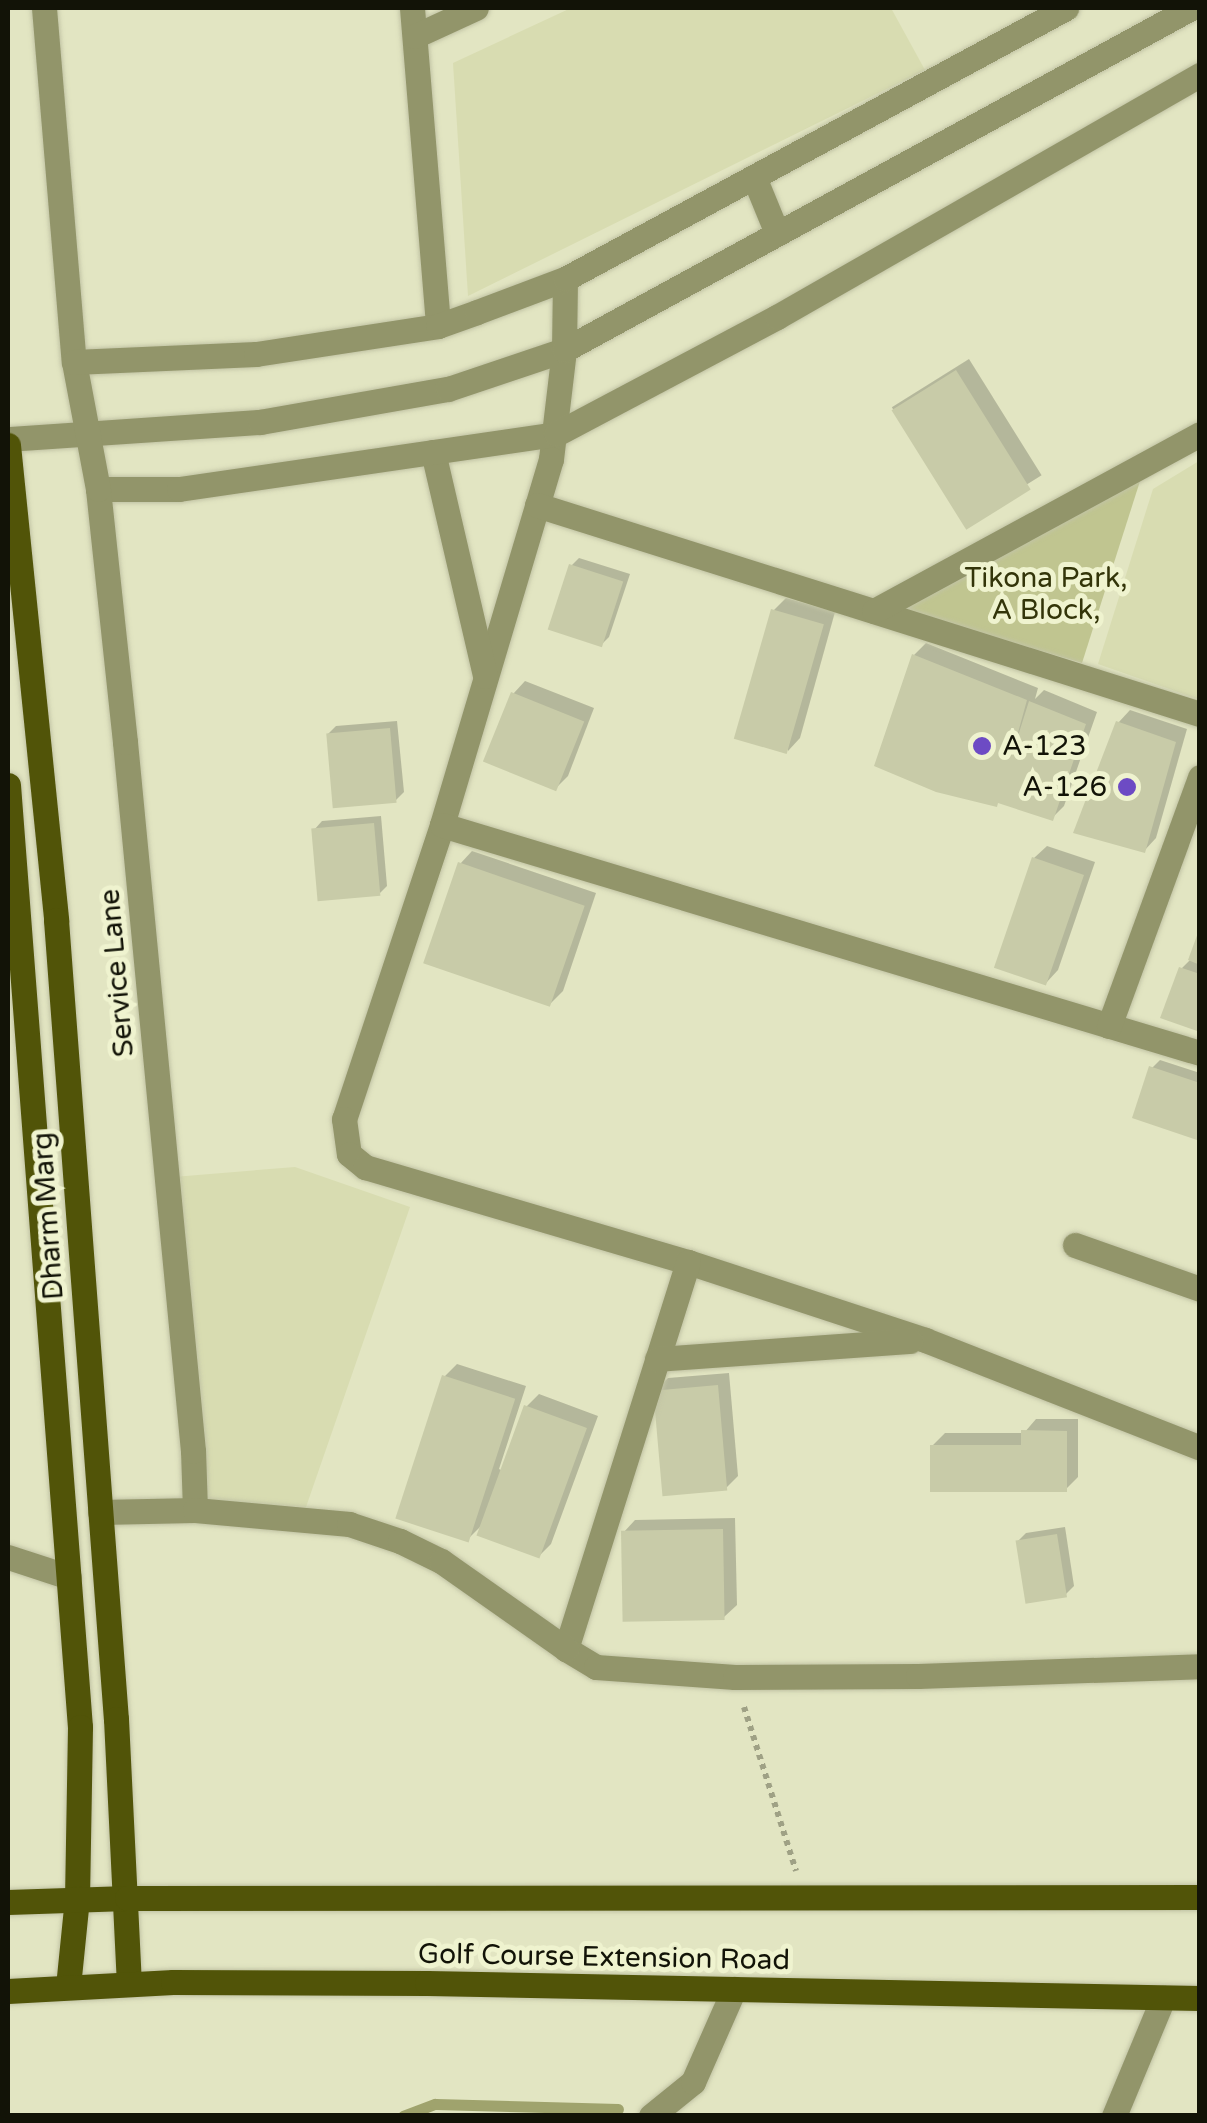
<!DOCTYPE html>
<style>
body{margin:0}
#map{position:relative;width:1207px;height:2123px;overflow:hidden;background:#e2e5c2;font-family:"Varela Round",sans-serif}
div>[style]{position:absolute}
.built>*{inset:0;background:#d8dcb1}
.green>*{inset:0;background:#c0c590}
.shadow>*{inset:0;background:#0003;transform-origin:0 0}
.stream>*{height:11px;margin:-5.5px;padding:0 5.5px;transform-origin:5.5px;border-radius:5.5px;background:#9fa36d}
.building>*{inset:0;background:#c8cba8;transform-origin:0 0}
.path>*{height:6px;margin-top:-3px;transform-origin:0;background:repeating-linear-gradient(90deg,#9fa185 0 5px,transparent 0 10px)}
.roads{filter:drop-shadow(0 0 2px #c1c3a4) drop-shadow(0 0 2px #c1c3a4)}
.minor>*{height:25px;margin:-12.5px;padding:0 12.5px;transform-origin:12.5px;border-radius:12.5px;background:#92956a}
.major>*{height:25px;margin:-12.5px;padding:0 12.5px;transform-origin:12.5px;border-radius:12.5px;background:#515408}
.dots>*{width:28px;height:28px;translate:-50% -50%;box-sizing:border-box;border:5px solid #eff3cf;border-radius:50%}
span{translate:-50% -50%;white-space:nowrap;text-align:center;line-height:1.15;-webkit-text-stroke:10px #eff3cf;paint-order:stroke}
.park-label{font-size:28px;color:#333509}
.poi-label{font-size:28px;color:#121307}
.left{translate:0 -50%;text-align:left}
.right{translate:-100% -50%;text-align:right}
.street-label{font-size:28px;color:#121307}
.frame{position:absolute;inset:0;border:10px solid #121307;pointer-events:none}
</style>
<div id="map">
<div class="built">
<div style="clip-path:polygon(571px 8px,891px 8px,925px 70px,468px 296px,453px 63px)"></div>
<div style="clip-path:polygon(1199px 461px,1200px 694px,1198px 699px,1098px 664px,1153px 489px)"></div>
<div style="clip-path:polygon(295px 1167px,410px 1207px,306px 1507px,197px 1501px,161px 1178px)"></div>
</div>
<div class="green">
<div style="clip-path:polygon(1141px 478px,1082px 663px,899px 609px)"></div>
</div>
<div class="shadow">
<div style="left:969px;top:359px;width:137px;height:91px;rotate:58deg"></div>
<div style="clip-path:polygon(579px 558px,630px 574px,609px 637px,601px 645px,571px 566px)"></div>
<div style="clip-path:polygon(786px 598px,835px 612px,800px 738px,788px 751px,773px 611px)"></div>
<div style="clip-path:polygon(926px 643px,1038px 688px,1035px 699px,1044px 690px,1097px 712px,1064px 806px,1052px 818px,1000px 801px,914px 655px)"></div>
<div style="clip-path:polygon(525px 681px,594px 708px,568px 776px,556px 788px,513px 694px)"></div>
<div style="clip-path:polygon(1130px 710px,1187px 729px,1156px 838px,1144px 851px,1118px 723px)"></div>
<div style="clip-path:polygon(397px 721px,404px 792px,396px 800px,328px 734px,336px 726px)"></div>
<div style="clip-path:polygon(381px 816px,387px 886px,379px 894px,314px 830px,322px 821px)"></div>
<div style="clip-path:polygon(1047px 846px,1095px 862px,1058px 970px,1046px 983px,1034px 858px)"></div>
<div style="clip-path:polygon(472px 851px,596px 893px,563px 991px,550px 1004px,460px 864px)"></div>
<div style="clip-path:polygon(1200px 936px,1200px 1030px,1182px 968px,1191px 959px)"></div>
<div style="clip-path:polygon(1160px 1060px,1200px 1073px,1200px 1138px,1152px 1068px)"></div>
<div style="clip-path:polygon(457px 1364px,526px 1386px,499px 1469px,503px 1471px,526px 1407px,539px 1394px,598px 1416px,551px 1544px,539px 1556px,484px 1523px,467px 1540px,445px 1376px)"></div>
<div style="clip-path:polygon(729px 1373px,738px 1476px,726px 1488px,655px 1391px,668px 1378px)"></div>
<div style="clip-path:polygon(1036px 1419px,1078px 1419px,1078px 1477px,1066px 1489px,932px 1446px,945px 1433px,1024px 1433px)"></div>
<div style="clip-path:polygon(735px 1518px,737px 1605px,724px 1617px,623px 1533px,635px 1520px)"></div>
<div style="clip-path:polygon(1065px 1527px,1074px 1586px,1066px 1594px,1018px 1541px,1026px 1533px)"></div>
</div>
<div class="stream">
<div style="left:403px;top:2116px;width:34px;rotate:-21deg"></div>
<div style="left:435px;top:2104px;width:183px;rotate:1.6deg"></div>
</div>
<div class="building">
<div style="left:956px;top:370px;width:141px;height:76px;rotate:58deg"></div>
<div style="left:569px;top:564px;width:57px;height:69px;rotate:18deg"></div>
<div style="left:771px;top:609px;width:55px;height:135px;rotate:16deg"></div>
<div style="clip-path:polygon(912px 654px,1027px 700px,1011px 758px,1029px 701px,1086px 724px,1053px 821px,998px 803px,997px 807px,936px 792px,874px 766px)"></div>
<div style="left:511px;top:692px;width:79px;height:75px;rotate:22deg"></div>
<div style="clip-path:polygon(1116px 721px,1176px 742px,1145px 853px,1073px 833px)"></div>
<div style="left:390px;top:728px;width:75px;height:64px;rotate:85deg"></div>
<div style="left:374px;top:823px;width:73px;height:63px;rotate:85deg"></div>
<div style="left:1032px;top:857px;width:55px;height:117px;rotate:19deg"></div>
<div style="left:458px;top:862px;width:134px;height:107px;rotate:19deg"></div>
<div style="clip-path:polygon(1199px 930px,1200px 930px,1200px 965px,1188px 960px)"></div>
<div style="clip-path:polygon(1179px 967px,1200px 974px,1200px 1032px,1160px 1018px)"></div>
<div style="clip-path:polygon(1149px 1066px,1200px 1083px,1200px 1141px,1132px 1118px)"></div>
<div style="left:442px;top:1375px;width:77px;height:151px;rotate:18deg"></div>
<div style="left:718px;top:1385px;width:106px;height:65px;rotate:85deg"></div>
<div style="left:524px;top:1405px;width:67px;height:139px;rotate:20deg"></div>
<div style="clip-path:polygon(1021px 1430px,1067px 1431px,1067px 1492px,930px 1492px,930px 1445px,1021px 1445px)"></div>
<div style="left:723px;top:1529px;width:91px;height:102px;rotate:89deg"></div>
<div style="left:1057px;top:1534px;width:64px;height:42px;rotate:81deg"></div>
</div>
<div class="path">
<div style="left:744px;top:1707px;width:172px;rotate:72.4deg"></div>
</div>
<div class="roads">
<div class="minor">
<div style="left:44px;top:8px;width:355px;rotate:85.2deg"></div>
<div style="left:412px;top:8px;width:319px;rotate:85.3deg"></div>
<div style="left:415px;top:36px;width:67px;rotate:-24.7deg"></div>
<div style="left:754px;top:177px;width:61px;rotate:67.7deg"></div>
<div style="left:565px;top:279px;width:71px;rotate:90.8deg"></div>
<div style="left:564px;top:350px;width:110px;rotate:96.8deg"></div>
<div style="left:551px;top:459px;width:382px;rotate:106.6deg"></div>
<div style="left:442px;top:825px;width:310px;rotate:108.4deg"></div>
<div style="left:344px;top:1119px;width:35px;rotate:82deg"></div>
<div style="left:349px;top:1154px;width:21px;rotate:39deg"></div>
<div style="left:365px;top:1167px;width:337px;rotate:16.4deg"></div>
<div style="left:688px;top:1262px;width:250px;rotate:18.2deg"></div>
<div style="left:925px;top:1340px;width:295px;rotate:21.4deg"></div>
<div style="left:8px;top:439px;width:253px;rotate:-3.9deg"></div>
<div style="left:260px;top:422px;width:191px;rotate:-10deg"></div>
<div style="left:448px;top:389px;width:122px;rotate:-18.6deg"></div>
<div style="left:564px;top:350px;width:714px;rotate:-28.61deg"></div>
<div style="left:433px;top:452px;width:230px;rotate:76.9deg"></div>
<div style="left:98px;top:489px;width:81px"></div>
<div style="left:179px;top:489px;width:381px;rotate:-8.3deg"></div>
<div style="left:556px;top:434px;width:250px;rotate:-27.9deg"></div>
<div style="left:777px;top:317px;width:487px;rotate:-29.8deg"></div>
<div style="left:537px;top:505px;width:695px;rotate:17.5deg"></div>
<div style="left:874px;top:611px;width:371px;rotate:-28.5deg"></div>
<div style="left:442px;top:825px;width:792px;rotate:16.74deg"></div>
<div style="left:1109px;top:1026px;width:265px;rotate:-69.9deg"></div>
<div style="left:1075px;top:1245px;width:133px;rotate:19.4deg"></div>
<div style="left:688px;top:1262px;width:406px;rotate:107.5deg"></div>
<div style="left:566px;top:1649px;width:35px;rotate:31deg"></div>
<div style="left:596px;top:1667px;width:139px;rotate:4.1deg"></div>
<div style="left:735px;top:1677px;width:183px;rotate:-0.3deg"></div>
<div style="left:918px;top:1676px;width:282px;rotate:-2deg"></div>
<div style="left:657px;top:1359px;width:254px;rotate:-4.1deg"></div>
<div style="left:195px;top:1510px;width:59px;rotate:-91.9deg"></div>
<div style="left:193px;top:1451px;width:712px;rotate:-95.48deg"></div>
<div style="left:125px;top:742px;width:254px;rotate:-96.1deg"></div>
<div style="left:98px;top:489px;width:129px;rotate:-100.7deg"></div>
<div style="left:74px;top:362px;width:182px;rotate:-2.5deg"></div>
<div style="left:256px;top:354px;width:184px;rotate:-8.7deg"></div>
<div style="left:438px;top:326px;width:41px;rotate:-19.7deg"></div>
<div style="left:477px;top:312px;width:94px;rotate:-20.6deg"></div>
<div style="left:565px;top:279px;width:570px;rotate:-28.41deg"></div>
<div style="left:100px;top:1512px;width:95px;rotate:-1.2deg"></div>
<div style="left:195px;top:1510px;width:155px;rotate:5.2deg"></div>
<div style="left:349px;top:1524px;width:54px;rotate:18.4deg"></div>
<div style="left:400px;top:1541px;width:46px;rotate:26deg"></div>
<div style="left:441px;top:1561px;width:153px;rotate:35.1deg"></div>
<div style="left:8px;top:1557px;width:64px;rotate:18.2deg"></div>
<div style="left:651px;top:2116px;width:54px;rotate:-39deg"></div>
<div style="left:693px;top:2082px;width:102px;rotate:-66.2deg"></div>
<div style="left:1114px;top:2116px;width:128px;rotate:-67.4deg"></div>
</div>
<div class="major">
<div style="left:8px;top:445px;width:477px;rotate:84.2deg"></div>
<div style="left:56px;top:920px;width:801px;rotate:85.71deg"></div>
<div style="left:116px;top:1719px;width:265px;rotate:87.2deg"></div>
<div style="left:8px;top:785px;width:945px;rotate:85.63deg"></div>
<div style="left:80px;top:1727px;width:171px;rotate:91deg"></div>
<div style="left:77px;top:1898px;width:89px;rotate:95.8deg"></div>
<div style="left:8px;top:1902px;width:119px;rotate:-1.9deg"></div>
<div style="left:127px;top:1898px;width:1073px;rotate:-0.05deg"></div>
<div style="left:8px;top:1991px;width:165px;rotate:-3.1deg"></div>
<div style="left:173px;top:1982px;width:254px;rotate:0.2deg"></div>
<div style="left:427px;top:1983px;width:773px;rotate:1.11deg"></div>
</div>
</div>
<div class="dots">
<div style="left:982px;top:746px;background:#6d4bc4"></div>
<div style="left:1127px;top:787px;background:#6d4bc4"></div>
</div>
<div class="park-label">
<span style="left:1046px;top:594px">Tikona Park,<br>A Block,</span>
</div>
<div class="poi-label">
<span class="left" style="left:1002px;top:746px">A-123</span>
<span class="right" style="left:1107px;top:787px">A-126</span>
</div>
<div class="street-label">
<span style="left:117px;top:973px;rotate:-95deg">Service Lane</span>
<span style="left:48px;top:1216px;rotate:-94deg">Dharm Marg</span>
<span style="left:604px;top:1957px;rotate:1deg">Golf Course Extension Road</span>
</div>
<div class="frame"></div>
</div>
